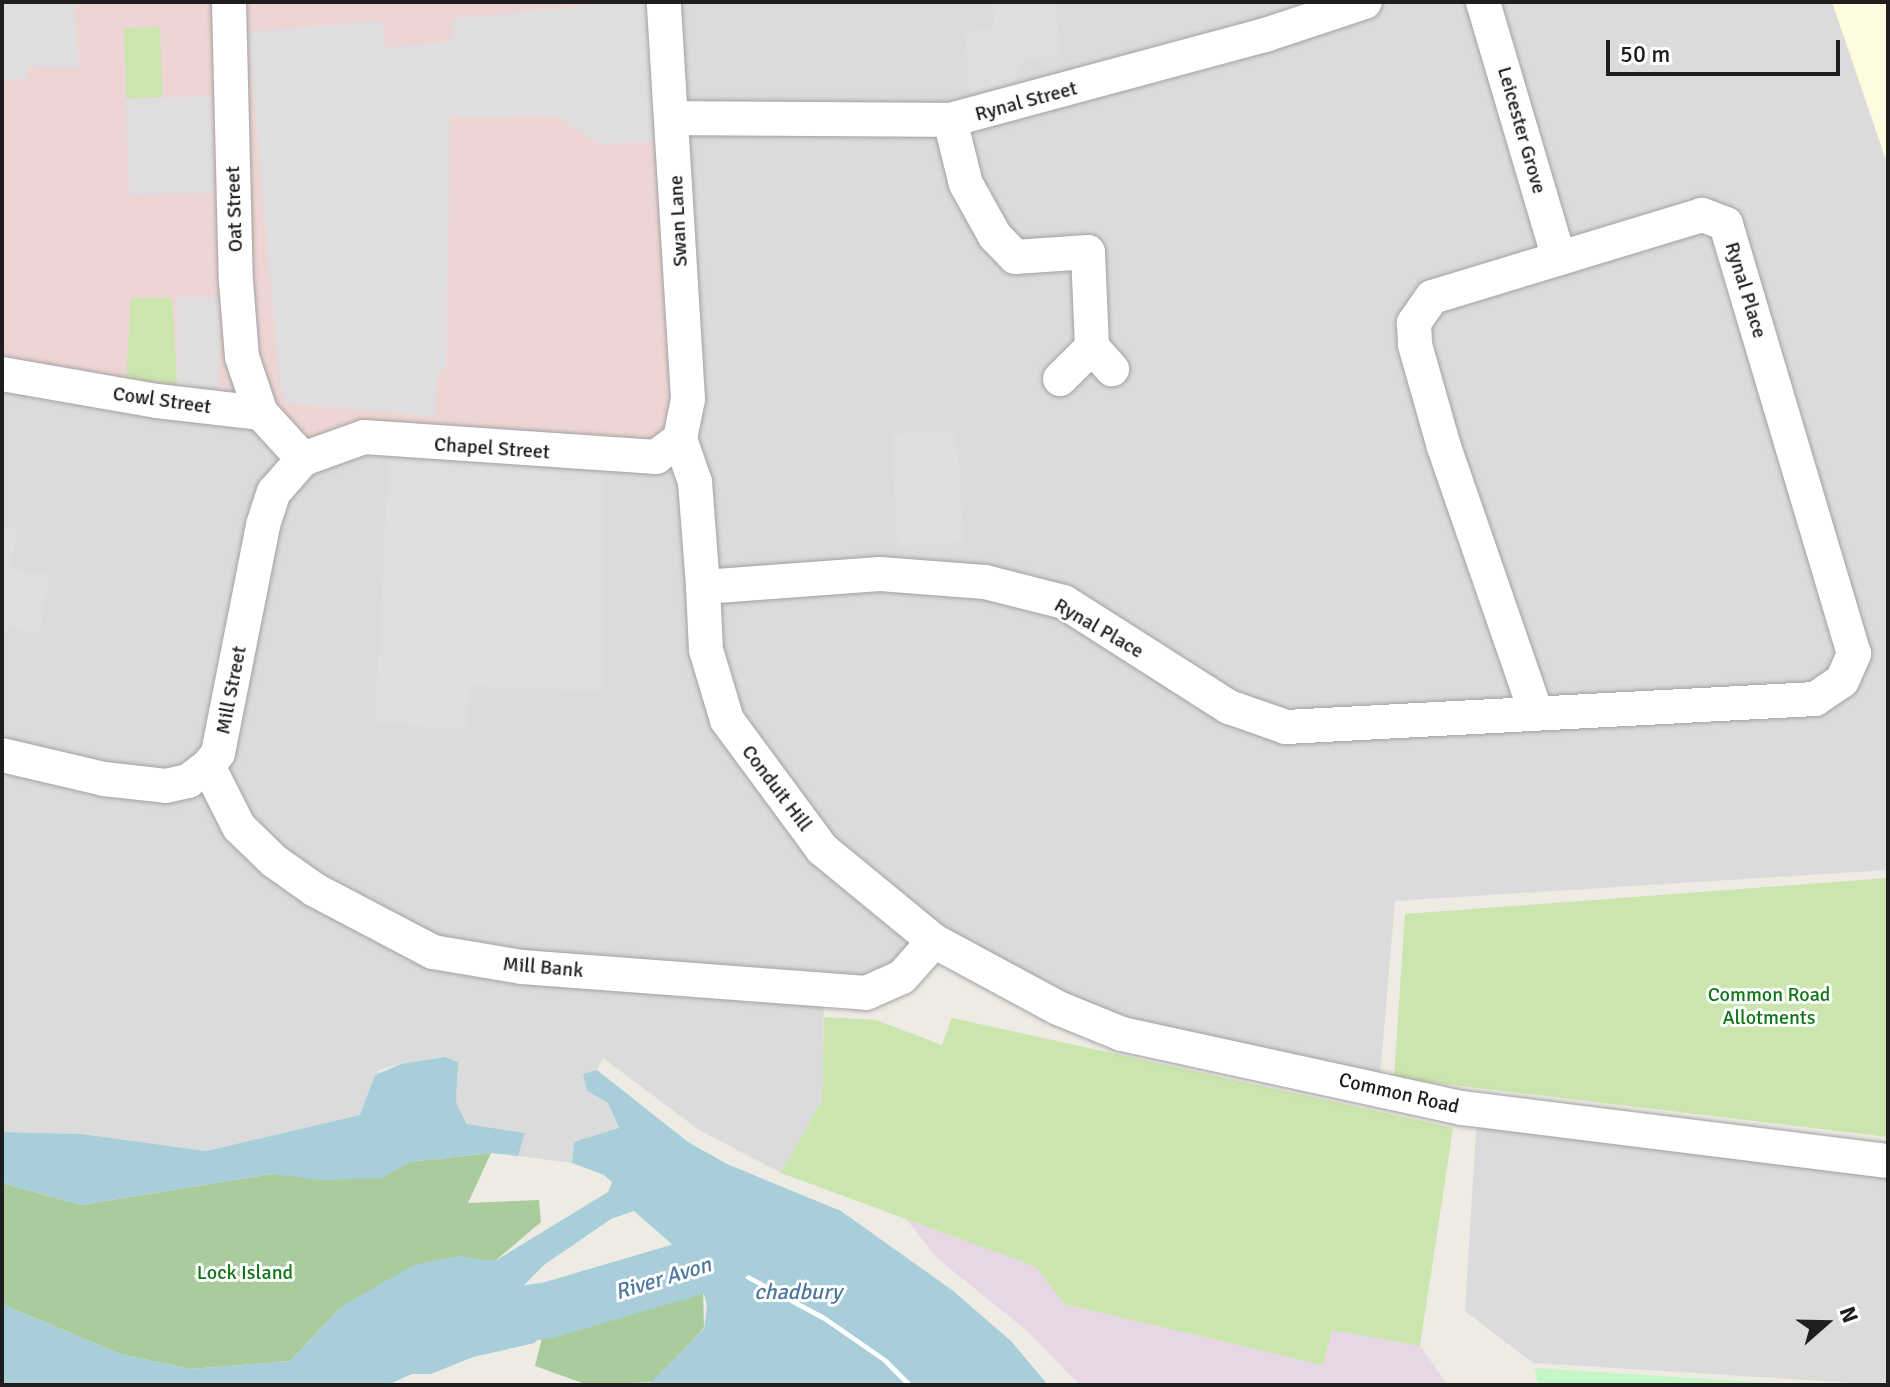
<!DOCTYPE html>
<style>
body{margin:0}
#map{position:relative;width:1890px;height:1387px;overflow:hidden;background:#eeebe5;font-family:Signika,sans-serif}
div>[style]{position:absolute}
.residential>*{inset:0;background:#dcdbdb}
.commercial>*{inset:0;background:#eed5d5}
.industrial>*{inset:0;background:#e7d7e4}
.education>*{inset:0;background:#fdfcdf}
.grass>*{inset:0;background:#cae5ad;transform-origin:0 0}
.forest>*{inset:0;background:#aacb9c}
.park>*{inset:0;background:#c4f6c7}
.parking>*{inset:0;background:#dedede;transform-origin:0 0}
.water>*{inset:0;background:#a8cfd9}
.pier>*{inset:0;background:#fff}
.river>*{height:56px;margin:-28px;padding:0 28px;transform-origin:28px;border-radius:28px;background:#a8cfd9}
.roads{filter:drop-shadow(0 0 2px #a2a2a2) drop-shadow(0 0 2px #a2a2a2)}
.street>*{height:34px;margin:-17px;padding:0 17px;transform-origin:17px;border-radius:17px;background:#fff}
span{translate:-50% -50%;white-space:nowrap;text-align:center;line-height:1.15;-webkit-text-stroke:6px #fff;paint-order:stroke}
.street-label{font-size:20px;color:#1e1e1e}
.park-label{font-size:20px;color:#127619}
.water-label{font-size:22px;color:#4d78a0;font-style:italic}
.frame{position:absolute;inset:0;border:4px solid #1e1e1e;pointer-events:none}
.north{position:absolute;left:1786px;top:1283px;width:80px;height:80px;-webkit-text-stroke:6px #fff;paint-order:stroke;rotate:70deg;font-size:22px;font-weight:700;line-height:32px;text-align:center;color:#1e1e1e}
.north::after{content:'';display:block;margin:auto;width:28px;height:36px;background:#1e1e1e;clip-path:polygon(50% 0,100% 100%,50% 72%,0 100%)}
.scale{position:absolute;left:1606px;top:40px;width:234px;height:36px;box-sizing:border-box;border:4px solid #1e1e1e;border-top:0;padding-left:10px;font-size:24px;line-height:28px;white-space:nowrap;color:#1e1e1e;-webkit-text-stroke:6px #fff;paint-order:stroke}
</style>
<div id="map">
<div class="residential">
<div style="clip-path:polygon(668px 2px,1888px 2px,1888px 870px,1395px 901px,1379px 1088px,1118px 1040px,935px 949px,824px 999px,822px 1100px,781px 1173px,699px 1130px,603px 1058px,597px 1070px,584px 1075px,587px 1091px,608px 1103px,619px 1129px,574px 1142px,572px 1163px,518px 1156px,524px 1133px,468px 1124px,456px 1102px,401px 1064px,379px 1070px,360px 1115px,206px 1151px,82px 1134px,2px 1132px,2px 383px)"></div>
<div style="clip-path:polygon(1477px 1115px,1888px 1167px,1888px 1385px,1533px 1363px,1465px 1311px)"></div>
</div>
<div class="commercial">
<div style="clip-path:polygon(2px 2px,668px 2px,699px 413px,670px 449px,296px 448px,249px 418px,2px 374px)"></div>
</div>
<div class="industrial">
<div style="clip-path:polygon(906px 1219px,1036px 1267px,1064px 1304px,1323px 1365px,1332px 1330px,1420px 1346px,1448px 1385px,1080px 1385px,1028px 1332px,937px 1258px)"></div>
</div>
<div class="education">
<div style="clip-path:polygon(1832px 2px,1888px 2px,1888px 166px)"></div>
</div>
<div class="grass">
<div style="left:160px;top:27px;width:70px;height:36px;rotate:88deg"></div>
<div style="clip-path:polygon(131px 298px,172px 298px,177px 384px,126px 379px)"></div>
<div style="clip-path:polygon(1888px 878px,1888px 1137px,1394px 1078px,1405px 914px)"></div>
<div style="clip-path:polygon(824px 1017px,876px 1020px,942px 1045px,952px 1018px,1453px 1128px,1420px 1346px,1332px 1330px,1323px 1365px,1064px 1304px,1036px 1267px,781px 1173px,822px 1100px)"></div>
</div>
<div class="forest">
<div style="clip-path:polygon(491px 1153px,468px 1203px,539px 1200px,541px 1222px,495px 1261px,342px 1306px,290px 1361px,190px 1369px,120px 1354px,2px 1304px,2px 1183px,81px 1205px,272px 1174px,383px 1177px,409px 1162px)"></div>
<div style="clip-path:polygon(703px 1286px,704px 1328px,654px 1382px,588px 1385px,535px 1366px,549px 1310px)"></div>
</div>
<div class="park">
<div style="clip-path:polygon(1534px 1368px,1804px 1385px,1538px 1385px)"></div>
</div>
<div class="parking">
<div style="clip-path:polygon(2px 2px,74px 2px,79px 68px,28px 66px,27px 79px,2px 80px)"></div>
<div style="clip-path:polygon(622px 2px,647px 2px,658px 141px,600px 144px,556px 116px,450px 117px,446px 368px,438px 374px,434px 416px,287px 403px,280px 385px,248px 32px,382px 21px,384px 48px,453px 41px,452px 19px)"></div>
<div style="clip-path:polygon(993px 2px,1056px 2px,1060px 56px,1024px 59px,1011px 85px,969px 93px,965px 32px,994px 28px)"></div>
<div style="left:211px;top:96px;width:96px;height:85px;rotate:88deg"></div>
<div style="left:177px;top:297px;width:42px;height:90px"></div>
<div style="left:956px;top:430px;width:112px;height:66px;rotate:86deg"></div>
<div style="clip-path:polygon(389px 454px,605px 474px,603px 691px,471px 686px,466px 730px,375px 723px)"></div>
<div style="clip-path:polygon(2px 527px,17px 530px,11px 569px,50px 575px,40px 633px,2px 627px)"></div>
</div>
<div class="water">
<div style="clip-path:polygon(445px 1057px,458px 1062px,456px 1102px,467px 1124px,525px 1133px,518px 1156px,491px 1153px,409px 1162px,383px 1178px,321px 1180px,272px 1174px,81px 1205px,2px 1183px,2px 1132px,82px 1134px,206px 1151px,360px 1115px,375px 1075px,401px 1064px)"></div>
<div style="clip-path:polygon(597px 1070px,688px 1142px,727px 1164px,841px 1211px,952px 1290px,1011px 1341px,1048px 1385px,648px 1385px,704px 1329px,707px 1306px,702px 1286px,659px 1295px,651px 1272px,683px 1254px,634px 1211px,611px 1219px,544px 1265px,517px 1292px,529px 1302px,548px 1300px,552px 1319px,535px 1343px,473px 1357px,431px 1374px,412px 1374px,387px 1385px,2px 1385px,2px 1304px,120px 1354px,190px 1369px,290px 1361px,342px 1306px,414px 1265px,458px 1256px,495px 1261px,608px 1192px,612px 1182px,604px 1175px,572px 1163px,574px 1142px,619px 1128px,608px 1103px,587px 1091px,583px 1074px)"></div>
</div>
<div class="pier">
<div style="clip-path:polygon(739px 1270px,825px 1316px,887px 1359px,913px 1385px,906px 1385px,882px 1361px,824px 1321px,741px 1276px,697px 1287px,696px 1283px)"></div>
</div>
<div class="river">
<div style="left:474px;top:1321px;width:76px;rotate:-8.3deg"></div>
<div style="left:549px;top:1310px;width:184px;rotate:-16.4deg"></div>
</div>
<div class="roads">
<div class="street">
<div style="left:229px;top:2px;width:279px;rotate:88.6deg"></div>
<div style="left:236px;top:281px;width:76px;rotate:85.5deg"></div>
<div style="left:242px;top:357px;width:59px;rotate:71.3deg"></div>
<div style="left:1483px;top:2px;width:267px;rotate:73.5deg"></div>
<div style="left:675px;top:118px;width:275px;rotate:0.4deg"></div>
<div style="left:950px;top:120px;width:326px;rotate:-15.1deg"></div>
<div style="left:1265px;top:35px;width:105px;rotate:-18.3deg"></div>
<div style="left:950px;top:120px;width:66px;rotate:76deg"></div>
<div style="left:966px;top:184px;width:60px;rotate:60.9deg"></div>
<div style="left:995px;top:236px;width:29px;rotate:46deg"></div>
<div style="left:1015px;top:257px;width:73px;rotate:-3.9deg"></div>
<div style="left:1088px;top:252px;width:95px;rotate:87.6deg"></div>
<div style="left:1092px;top:347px;width:30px;rotate:48deg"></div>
<div style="left:2px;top:374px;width:157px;rotate:9.9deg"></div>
<div style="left:157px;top:401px;width:105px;rotate:6.6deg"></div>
<div style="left:261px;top:413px;width:62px;rotate:47.6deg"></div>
<div style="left:1060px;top:379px;width:45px;rotate:-45deg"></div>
<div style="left:680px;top:439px;width:46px;rotate:70.8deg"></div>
<div style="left:695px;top:482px;width:105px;rotate:85.6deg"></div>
<div style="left:703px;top:587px;width:177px;rotate:-4.2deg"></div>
<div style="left:880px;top:574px;width:105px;rotate:4.4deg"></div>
<div style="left:985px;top:582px;width:81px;rotate:14.2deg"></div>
<div style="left:1064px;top:602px;width:196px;rotate:32.5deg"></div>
<div style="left:1229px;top:707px;width:60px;rotate:19.3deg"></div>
<div style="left:1286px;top:727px;width:530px;rotate:-3.03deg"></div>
<div style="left:1815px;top:699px;width:32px;rotate:-34deg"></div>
<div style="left:1842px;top:681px;width:30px;rotate:-66deg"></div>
<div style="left:1854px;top:654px;width:449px;rotate:-106.6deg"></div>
<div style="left:1726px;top:224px;width:26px;rotate:-159deg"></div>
<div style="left:1702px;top:215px;width:282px;rotate:163.1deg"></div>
<div style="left:1432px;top:297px;width:32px;rotate:125deg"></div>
<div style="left:1414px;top:323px;width:22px;rotate:87deg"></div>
<div style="left:1415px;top:345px;width:106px;rotate:74.1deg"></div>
<div style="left:1444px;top:447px;width:281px;rotate:70.9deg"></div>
<div style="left:703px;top:587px;width:63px;rotate:87.3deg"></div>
<div style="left:706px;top:650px;width:73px;rotate:73.3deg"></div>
<div style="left:727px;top:720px;width:160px;rotate:53.6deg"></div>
<div style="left:822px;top:849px;width:145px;rotate:39.4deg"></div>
<div style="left:934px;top:941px;width:141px;rotate:28.4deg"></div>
<div style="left:1058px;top:1008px;width:69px;rotate:22.1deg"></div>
<div style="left:1122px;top:1034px;width:348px;rotate:12.3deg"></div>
<div style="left:1462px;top:1108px;width:429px;rotate:7.1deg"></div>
<div style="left:2px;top:755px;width:105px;rotate:13.2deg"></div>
<div style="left:104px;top:779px;width:62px;rotate:6.4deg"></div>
<div style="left:166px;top:786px;width:23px;rotate:-13deg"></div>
<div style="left:188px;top:781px;width:25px;rotate:-37deg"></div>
<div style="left:208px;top:766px;width:16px;rotate:-52deg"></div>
<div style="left:218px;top:753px;width:232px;rotate:-78.8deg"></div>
<div style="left:263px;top:525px;width:35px;rotate:-72deg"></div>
<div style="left:274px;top:492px;width:44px;rotate:-48.7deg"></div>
<div style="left:303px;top:459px;width:65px;rotate:-19.8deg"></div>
<div style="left:364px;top:437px;width:293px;rotate:3.9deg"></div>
<div style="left:656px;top:457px;width:30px;rotate:-37deg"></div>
<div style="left:680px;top:439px;width:41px;rotate:-78.7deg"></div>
<div style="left:688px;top:399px;width:398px;rotate:-93.5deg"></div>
<div style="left:208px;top:766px;width:68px;rotate:63.1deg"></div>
<div style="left:239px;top:827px;width:49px;rotate:44.2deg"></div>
<div style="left:274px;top:861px;width:50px;rotate:35.3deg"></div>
<div style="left:315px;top:890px;width:133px;rotate:27.7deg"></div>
<div style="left:433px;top:952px;width:90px;rotate:9.6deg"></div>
<div style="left:522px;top:967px;width:345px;rotate:4.3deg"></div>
<div style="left:866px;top:993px;width:39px;rotate:-24deg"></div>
<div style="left:902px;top:977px;width:48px;rotate:-48.4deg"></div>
</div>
</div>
<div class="street-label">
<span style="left:1026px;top:101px;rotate:-15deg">Rynal Street</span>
<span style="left:1522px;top:130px;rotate:74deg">Leicester Grove</span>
<span style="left:234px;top:209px;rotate:-92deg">Oat Street</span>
<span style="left:678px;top:221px;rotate:-93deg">Swan Lane</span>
<span style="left:1746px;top:290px;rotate:73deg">Rynal Place</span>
<span style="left:162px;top:400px;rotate:8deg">Cowl Street</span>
<span style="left:492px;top:448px;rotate:4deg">Chapel Street</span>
<span style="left:1099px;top:628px;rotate:30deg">Rynal Place</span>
<span style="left:231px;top:690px;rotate:-79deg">Mill Street</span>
<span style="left:777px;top:788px;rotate:53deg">Conduit Hill</span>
<span style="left:543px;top:967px;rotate:5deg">Mill Bank</span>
<span style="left:1399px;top:1093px;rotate:13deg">Common Road</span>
</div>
<div class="park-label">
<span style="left:1769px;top:1006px">Common Road<br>Allotments</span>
<span style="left:245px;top:1272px">Lock Island</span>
</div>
<div class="water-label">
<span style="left:663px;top:1278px;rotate:-17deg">River Avon</span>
<span style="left:798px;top:1292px">chadbury</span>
</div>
<div class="frame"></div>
<div class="north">N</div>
<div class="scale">50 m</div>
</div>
